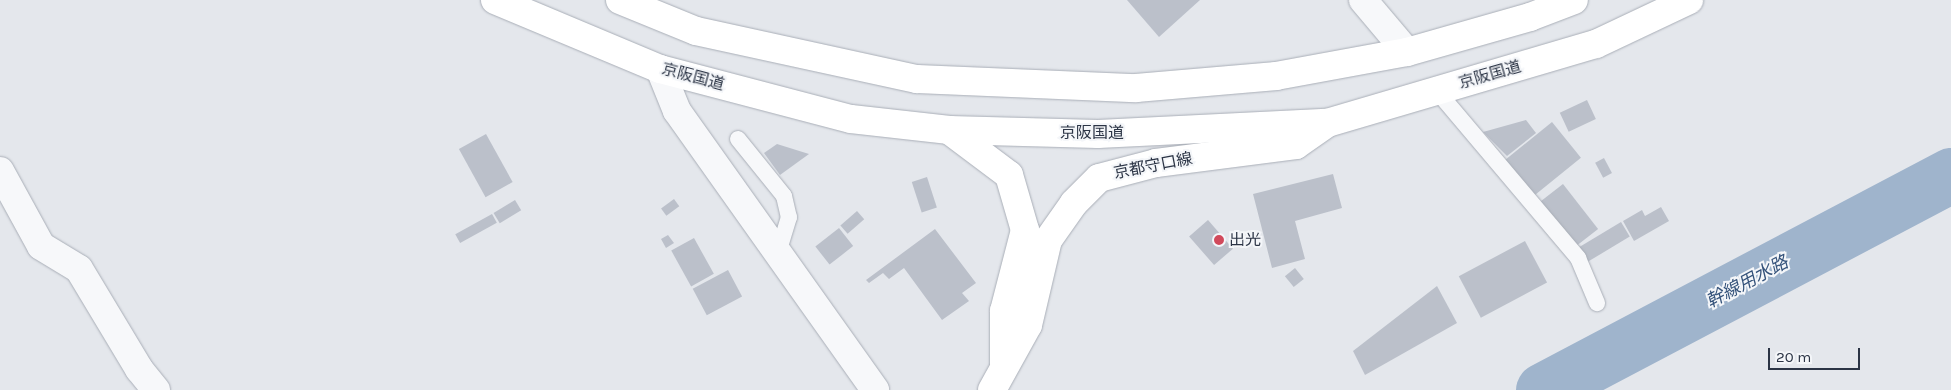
<!DOCTYPE html>
<meta charset="utf-8">
<style>
body{margin:0}
#map{position:relative;width:1951px;height:390px;overflow:hidden;background:#e4e7ec;font-family:Karla,"Noto Sans JP",sans-serif}
div>[style]{position:absolute}
.river>*{height:55px;margin:-27.5px;padding:0 27.5px;transform-origin:27.5px;border-radius:27.5px;background:#9fb4cc}
.building>*{inset:0;background:#bbc0ca;transform-origin:0 0}
.roads{filter:drop-shadow(0 0 1px #a9aeb7) drop-shadow(0 0 1px #a9aeb7)}
.lane>*{height:16px;margin:-8px;padding:0 8px;transform-origin:8px;border-radius:8px;background:#f7f8fa}
.street>*{height:28px;margin:-14px;padding:0 14px;transform-origin:14px;border-radius:14px;background:#f7f8fa}
.primary>*{height:28px;margin:-14px;padding:0 14px;transform-origin:14px;border-radius:14px;background:#fff}
.highway>*{height:28px;margin:-14px;padding:0 14px;transform-origin:14px;border-radius:14px;background:#fff}
.dots>*{width:14px;height:14px;translate:-50% -50%;box-sizing:border-box;border:2px solid #f4f6f9;border-radius:50%}
span{translate:-50% -50%;white-space:nowrap;text-align:center;line-height:1.15;-webkit-text-stroke:4px #f4f6f9;paint-order:stroke}
.street-label{font-size:16px;color:#2b3445}
.poi-label{font-size:16px;color:#2b3445}
.left{translate:0 -50%;text-align:left}
.water-label{font-size:18px;color:#34527a;font-style:italic}
.scale{position:absolute;left:1768px;top:348px;width:92px;height:22px;box-sizing:border-box;border:2px solid #2b3445;border-top:0;padding-left:6px;font-size:15px;line-height:18px;white-space:nowrap;color:#2b3445;-webkit-text-stroke:4px #f4f6f9;paint-order:stroke}
</style>
<div id="map">
<div class="river">
<div style="left:1543px;top:390px;width:461px;rotate:-27.8deg"></div>
</div>
<div class="building">
<div style="clip-path:polygon(1127px 0,1200px 0,1159px 37px)"></div>
<div style="left:1587px;top:100px;width:21px;height:30px;rotate:65deg"></div>
<div style="clip-path:polygon(1526px 120px,1536px 133px,1507px 156px,1483px 132px)"></div>
<div style="left:1552px;top:122px;width:46px;height:60px;rotate:51deg"></div>
<div style="left:486px;top:134px;width:55px;height:31px;rotate:61deg"></div>
<div style="clip-path:polygon(777px 144px,809px 154px,780px 175px,764px 153px)"></div>
<div style="left:1604px;top:158px;width:17px;height:10px;rotate:62deg"></div>
<div style="clip-path:polygon(1333px 174px,1342px 208px,1295px 221px,1305px 259px,1272px 268px,1253px 194px)"></div>
<div style="left:927px;top:177px;width:32px;height:16px;rotate:72deg"></div>
<div style="left:1563px;top:184px;width:57px;height:29px;rotate:52deg"></div>
<div style="left:674px;top:199px;width:9px;height:16px;rotate:54deg"></div>
<div style="left:515px;top:200px;width:12px;height:25px;rotate:59deg"></div>
<div style="clip-path:polygon(1661px 207px,1669px 221px,1634px 241px,1623px 221px,1642px 210px,1645px 216px)"></div>
<div style="left:857px;top:211px;width:11px;height:22px;rotate:49deg"></div>
<div style="left:492px;top:214px;width:10px;height:42px;rotate:61deg"></div>
<div style="left:1208px;top:220px;width:38px;height:25px;rotate:49deg"></div>
<div style="left:1621px;top:222px;width:17px;height:49px;rotate:59deg"></div>
<div style="left:839px;top:228px;width:23px;height:30px;rotate:52deg"></div>
<div style="clip-path:polygon(935px 229px,976px 283px,962px 293px,969px 301px,942px 320px,904px 268px,889px 279px,883px 273px,869px 283px,866px 280px)"></div>
<div style="clip-path:polygon(668px 235px,674px 243px,666px 248px,661px 239px)"></div>
<div style="left:694px;top:238px;width:41px;height:26px;rotate:61deg"></div>
<div style="left:1525px;top:241px;width:47px;height:75px;rotate:62deg"></div>
<div style="left:1295px;top:268px;width:14px;height:13px;rotate:51deg"></div>
<div style="left:728px;top:270px;width:30px;height:40px;rotate:62deg"></div>
<div style="clip-path:polygon(1437px 286px,1457px 323px,1365px 375px,1353px 351px)"></div>
</div>
<div class="roads">
<div class="lane">
<div style="left:1437px;top:91px;width:219px;rotate:49.8deg"></div>
<div style="left:1578px;top:258px;width:49px;rotate:67.1deg"></div>
<div style="left:738px;top:139px;width:73px;rotate:51.1deg"></div>
<div style="left:784px;top:196px;width:22px;rotate:77deg"></div>
<div style="left:789px;top:217px;width:38px;rotate:107deg"></div>
</div>
<div class="street">
<div style="left:1363px;top:0;width:68px;rotate:49.8deg"></div>
<div style="left:660px;top:69px;width:45px;rotate:68deg"></div>
<div style="left:677px;top:111px;width:342px;rotate:54.6deg"></div>
<div style="left:0;top:171px;width:85px;rotate:61.3deg"></div>
<div style="left:41px;top:246px;width:44px;rotate:31.2deg"></div>
<div style="left:79px;top:269px;width:117px;rotate:59deg"></div>
<div style="left:139px;top:369px;width:27px;rotate:51deg"></div>
</div>
<div class="primary">
<div style="left:949px;top:130px;width:75px;rotate:36.9deg"></div>
<div style="left:1009px;top:175px;width:57px;rotate:73.8deg"></div>
<div style="left:1025px;top:230px;width:84px;rotate:104.5deg"></div>
<div style="left:1004px;top:311px;width:53px;rotate:90deg"></div>
<div style="left:992px;top:390px;width:74px;rotate:-61deg"></div>
<div style="left:1028px;top:325px;width:87px;rotate:-76.8deg"></div>
<div style="left:1048px;top:240px;width:45px;rotate:-54.9deg"></div>
<div style="left:1074px;top:203px;width:35px;rotate:-45deg"></div>
<div style="left:1099px;top:178px;width:59px;rotate:-14.7deg"></div>
<div style="left:1156px;top:163px;width:141px;rotate:-7.3deg"></div>
<div style="left:1296px;top:145px;width:38px;rotate:-35deg"></div>
</div>
<div class="highway">
<div style="left:495px;top:0;width:179px;rotate:22.7deg"></div>
<div style="left:660px;top:69px;width:197px;rotate:14.7deg"></div>
<div style="left:851px;top:119px;width:99px;rotate:6.4deg"></div>
<div style="left:949px;top:130px;width:149px;rotate:1.5deg"></div>
<div style="left:1098px;top:134px;width:229px;rotate:-2.8deg"></div>
<div style="left:1327px;top:123px;width:280px;rotate:-16.4deg"></div>
<div style="left:1596px;top:44px;width:103px;rotate:-25.3deg"></div>
<div style="left:620px;top:0;width:82px;rotate:22.2deg"></div>
<div style="left:696px;top:31px;width:226px;rotate:12.3deg"></div>
<div style="left:917px;top:79px;width:219px;rotate:2.4deg"></div>
<div style="left:1136px;top:88px;width:141px;rotate:-4.9deg"></div>
<div style="left:1276px;top:76px;width:133px;rotate:-10.4deg"></div>
<div style="left:1407px;top:52px;width:128px;rotate:-15.9deg"></div>
<div style="left:1530px;top:17px;width:47px;rotate:-21.1deg"></div>
</div>
</div>
<div class="dots">
<div style="left:1219px;top:240px;background:#d1495b"></div>
</div>
<div class="street-label">
<span style="left:1490px;top:75px;rotate:-16deg">京阪国道</span>
<span style="left:693px;top:77px;rotate:15deg">京阪国道</span>
<span style="left:1092px;top:133px">京阪国道</span>
<span style="left:1153px;top:166px;rotate:-11deg">京都守口線</span>
</div>
<div class="poi-label">
<span class="left" style="left:1229px;top:240px">出光</span>
</div>
<div class="water-label">
<span style="left:1747px;top:282px;rotate:-28deg">幹線用水路</span>
</div>
<div class="scale">20 m</div>
</div>
